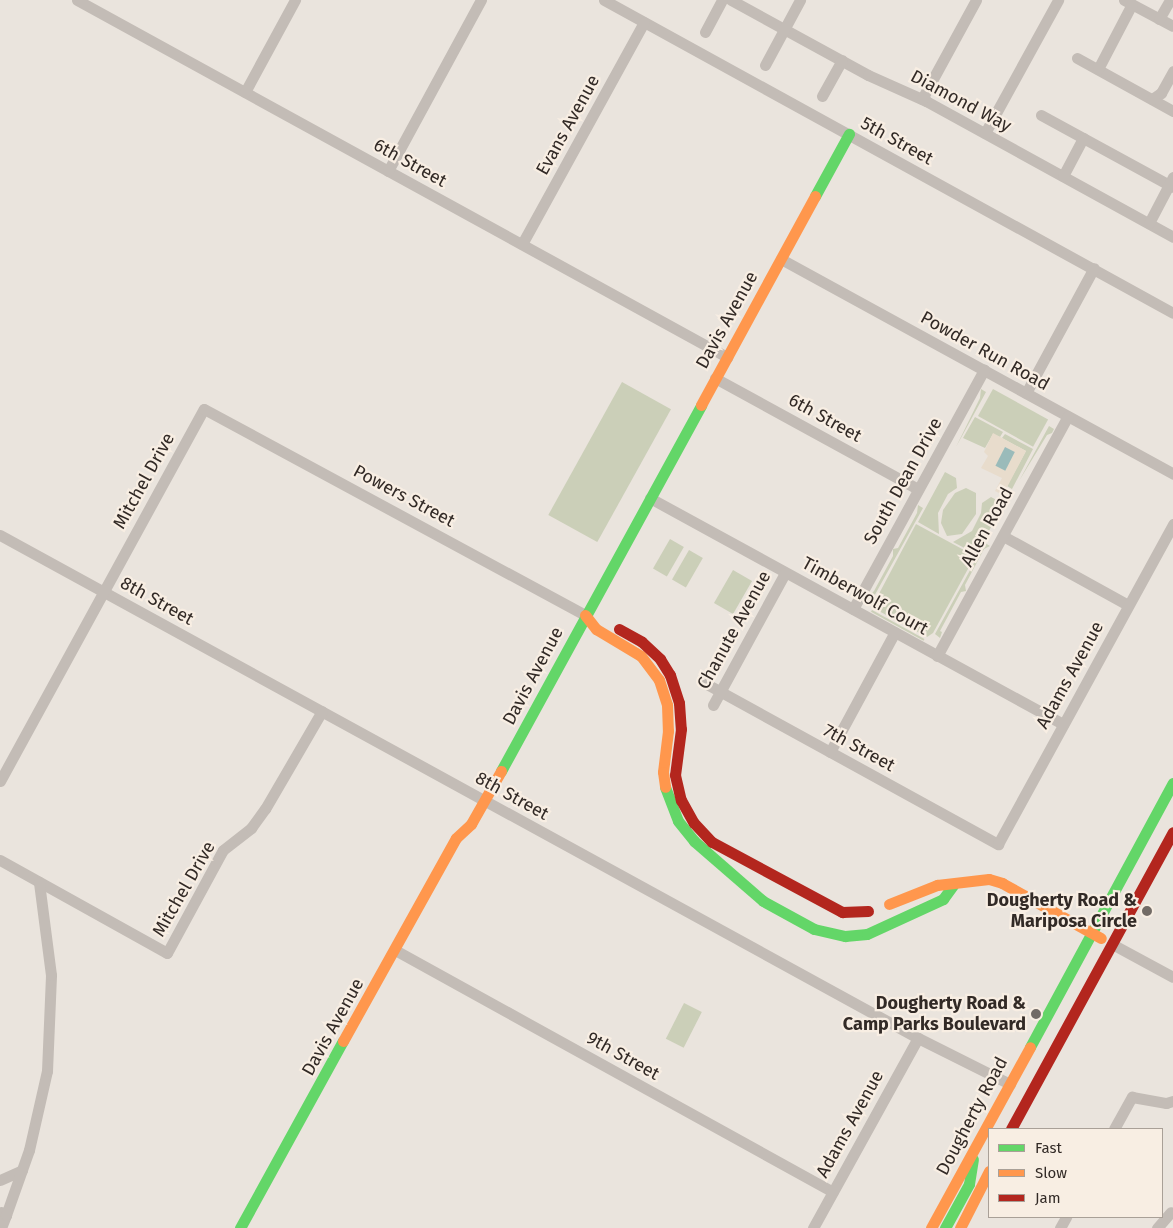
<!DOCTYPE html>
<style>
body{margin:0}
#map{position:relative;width:1173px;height:1228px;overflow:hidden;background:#eae4dd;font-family:"Fira Sans",sans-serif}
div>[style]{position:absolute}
.green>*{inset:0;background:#cbcfb8;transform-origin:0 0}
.plaza>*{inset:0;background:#e8dccc}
.water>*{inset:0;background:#9abbba;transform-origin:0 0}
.street>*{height:11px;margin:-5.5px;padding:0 5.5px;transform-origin:5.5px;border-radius:5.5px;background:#c3bcb6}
.fast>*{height:11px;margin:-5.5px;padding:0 5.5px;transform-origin:5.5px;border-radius:5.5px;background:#63d668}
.slow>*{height:11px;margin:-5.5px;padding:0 5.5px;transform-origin:5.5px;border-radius:5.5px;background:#ff974d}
.jam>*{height:11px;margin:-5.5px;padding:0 5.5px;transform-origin:5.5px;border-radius:5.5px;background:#b3261e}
.dots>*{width:14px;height:14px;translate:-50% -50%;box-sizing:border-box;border:2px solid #f8eee3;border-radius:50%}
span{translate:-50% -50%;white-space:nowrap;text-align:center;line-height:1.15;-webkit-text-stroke:4.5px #f8eee3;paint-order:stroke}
.street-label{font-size:18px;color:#322a26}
.poi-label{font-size:18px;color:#322a26;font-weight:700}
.right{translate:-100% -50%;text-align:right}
.legend{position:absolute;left:988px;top:1128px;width:175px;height:90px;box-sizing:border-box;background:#f8eee3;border:1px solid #a9a097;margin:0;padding:6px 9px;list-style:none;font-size:15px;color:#322a26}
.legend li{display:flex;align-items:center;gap:10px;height:25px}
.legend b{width:25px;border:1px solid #a9a097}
</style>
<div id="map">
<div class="green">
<div style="left:622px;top:382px;width:56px;height:152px;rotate:29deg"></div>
<div style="clip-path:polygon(981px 389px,986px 392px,956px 447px,980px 398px)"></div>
<div style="left:993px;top:389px;width:63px;height:31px;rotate:29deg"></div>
<div style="clip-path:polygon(975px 417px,1003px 432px,1000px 437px,993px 434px,985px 448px,963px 438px)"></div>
<div style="clip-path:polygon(1049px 426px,1054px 429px,1052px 433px,1047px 435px,1019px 481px)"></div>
<div style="clip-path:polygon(1005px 434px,1033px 449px,1012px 489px,1007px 486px,1026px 451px,1002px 438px)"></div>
<div style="clip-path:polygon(945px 472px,956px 478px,957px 488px,948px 494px,938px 513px,939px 534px,918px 522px)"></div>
<div style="clip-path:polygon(966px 488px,976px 493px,976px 514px,962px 534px,947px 536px,941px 523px,943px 510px,955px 493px)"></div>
<div style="clip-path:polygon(991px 497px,1004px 504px,976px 554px,953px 542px,972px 531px,981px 513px,982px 503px)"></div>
<div style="clip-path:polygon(918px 505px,923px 508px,872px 600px,867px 598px,874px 591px,893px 556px,893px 549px,898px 548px,917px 513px)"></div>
<div style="clip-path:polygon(916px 524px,975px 556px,933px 633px,927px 637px,877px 610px,873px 605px)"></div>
<div style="left:670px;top:539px;width:16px;height:34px;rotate:30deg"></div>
<div style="clip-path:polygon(985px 543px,990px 546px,984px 549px,965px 585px,966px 591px,961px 592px,940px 631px,942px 632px,940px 638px,935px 634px)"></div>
<div style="left:689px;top:550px;width:16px;height:34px;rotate:30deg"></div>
<div style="left:733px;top:570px;width:22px;height:38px;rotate:30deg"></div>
<div style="left:872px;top:610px;width:60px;height:2px;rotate:29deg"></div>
<div style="left:684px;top:1003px;width:20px;height:40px;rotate:27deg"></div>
</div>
<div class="plaza">
<div style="clip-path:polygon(993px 433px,1026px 451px,1003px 495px,995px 491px,1002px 478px,981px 468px,988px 456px,984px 452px)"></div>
</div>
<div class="water">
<div style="left:1005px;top:447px;width:11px;height:21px;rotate:27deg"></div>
</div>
<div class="street">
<div style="left:77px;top:0;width:742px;rotate:28.78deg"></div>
<div style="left:604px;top:0;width:649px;rotate:28.81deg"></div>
<div style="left:731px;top:0;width:156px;rotate:28.7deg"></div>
<div style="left:868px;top:75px;width:64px;rotate:24.1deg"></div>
<div style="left:926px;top:101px;width:282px;rotate:28.8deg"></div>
<div style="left:1124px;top:0;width:55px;rotate:28deg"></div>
<div style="left:1159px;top:19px;width:22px;rotate:-60deg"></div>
<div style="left:705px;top:32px;width:36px;rotate:-62deg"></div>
<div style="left:1077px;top:58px;width:110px;rotate:28.9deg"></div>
<div style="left:765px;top:65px;width:74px;rotate:-61.7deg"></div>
<div style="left:1098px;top:69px;width:73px;rotate:-62.4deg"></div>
<div style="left:245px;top:92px;width:105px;rotate:-61.5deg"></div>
<div style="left:822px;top:96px;width:41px;rotate:-60.9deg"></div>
<div style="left:922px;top:99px;width:113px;rotate:-61.4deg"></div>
<div style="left:1152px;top:99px;width:11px;rotate:-34deg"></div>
<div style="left:1161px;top:93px;width:25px;rotate:-61deg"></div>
<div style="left:1041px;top:115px;width:150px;rotate:28.6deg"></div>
<div style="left:985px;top:133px;width:152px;rotate:-61.2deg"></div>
<div style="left:388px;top:171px;width:195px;rotate:-61.5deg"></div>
<div style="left:1063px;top:176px;width:43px;rotate:-62.2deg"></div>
<div style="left:1149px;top:223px;width:52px;rotate:-62.4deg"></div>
<div style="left:522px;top:244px;width:253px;rotate:-61.2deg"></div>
<div style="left:781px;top:259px;width:447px;rotate:28.7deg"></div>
<div style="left:715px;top:378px;width:231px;rotate:28.7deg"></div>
<div style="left:1026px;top:393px;width:142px;rotate:-61.5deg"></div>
<div style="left:650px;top:498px;width:471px;rotate:28.7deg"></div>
<div style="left:0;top:535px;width:1047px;rotate:28.72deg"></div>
<div style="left:918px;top:1038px;width:103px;rotate:26.6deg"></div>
<div style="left:1003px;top:536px;width:143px;rotate:28.9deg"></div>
<div style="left:853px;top:609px;width:273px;rotate:-61.3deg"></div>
<div style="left:937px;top:656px;width:273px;rotate:-61.4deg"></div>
<div style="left:703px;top:682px;width:337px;rotate:28.8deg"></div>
<div style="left:998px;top:844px;width:365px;rotate:-61.3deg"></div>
<div style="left:713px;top:705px;width:150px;rotate:-61.4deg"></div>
<div style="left:830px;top:752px;width:136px;rotate:-61.6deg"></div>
<div style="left:0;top:781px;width:424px;rotate:-61.3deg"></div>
<div style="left:204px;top:409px;width:433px;rotate:28.4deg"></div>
<div style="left:0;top:860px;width:191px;rotate:29.1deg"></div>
<div style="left:167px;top:953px;width:117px;rotate:-61.5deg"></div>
<div style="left:223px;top:850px;width:36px;rotate:-38deg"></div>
<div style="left:251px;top:828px;width:24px;rotate:-54deg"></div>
<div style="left:265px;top:809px;width:113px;rotate:-59.8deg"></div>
<div style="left:1112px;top:944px;width:69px;rotate:28.4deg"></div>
<div style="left:395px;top:950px;width:500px;rotate:28.92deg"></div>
<div style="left:1114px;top:1129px;width:37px;rotate:-61deg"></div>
<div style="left:1132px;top:1097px;width:35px;rotate:10deg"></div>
<div style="left:1166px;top:1103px;width:7px;rotate:-16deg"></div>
<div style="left:0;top:1180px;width:24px;rotate:-24deg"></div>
<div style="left:1px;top:1212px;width:6px;rotate:31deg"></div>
<div style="left:6px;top:1215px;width:14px;rotate:111deg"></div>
<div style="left:6px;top:1215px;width:69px;rotate:-70.5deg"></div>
<div style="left:29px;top:1150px;width:81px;rotate:-77.2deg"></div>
<div style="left:47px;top:1071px;width:96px;rotate:-87.6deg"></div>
<div style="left:51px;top:975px;width:94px;rotate:-97.4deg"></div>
<div style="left:813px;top:1228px;width:217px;rotate:-61.1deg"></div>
<div style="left:1060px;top:1228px;width:13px;rotate:-61deg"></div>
<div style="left:1157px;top:1228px;width:21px;rotate:-49deg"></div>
</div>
<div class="fast">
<div style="left:815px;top:196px;width:71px;rotate:-61.3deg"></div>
<div style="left:501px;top:771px;width:417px;rotate:-61.3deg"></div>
<div style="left:665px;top:787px;width:36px;rotate:69deg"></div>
<div style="left:678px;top:821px;width:26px;rotate:51deg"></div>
<div style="left:694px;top:841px;width:91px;rotate:41deg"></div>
<div style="left:763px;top:901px;width:58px;rotate:28.8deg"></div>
<div style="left:814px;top:929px;width:32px;rotate:13deg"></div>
<div style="left:845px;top:936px;width:22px;rotate:-5deg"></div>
<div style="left:867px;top:934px;width:84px;rotate:-24.7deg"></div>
<div style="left:943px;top:899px;width:17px;rotate:-54deg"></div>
<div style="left:1030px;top:1047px;width:300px;rotate:-61.6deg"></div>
<div style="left:240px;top:1228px;width:213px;rotate:-61.2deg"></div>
<div style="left:945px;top:1228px;width:50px;rotate:-61.4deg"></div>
<div style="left:969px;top:1184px;width:25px;rotate:-81deg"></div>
</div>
<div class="slow">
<div style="left:701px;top:405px;width:238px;rotate:-61.4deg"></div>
<div style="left:585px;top:615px;width:18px;rotate:52deg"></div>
<div style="left:596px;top:629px;width:52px;rotate:31deg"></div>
<div style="left:641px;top:656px;width:30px;rotate:53deg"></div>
<div style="left:659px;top:680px;width:26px;rotate:72deg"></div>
<div style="left:667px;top:705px;width:26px;rotate:88deg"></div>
<div style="left:668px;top:731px;width:41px;rotate:97deg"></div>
<div style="left:663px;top:772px;width:15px;rotate:82deg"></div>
<div style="left:889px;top:904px;width:52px;rotate:-21.6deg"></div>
<div style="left:937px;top:885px;width:52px;rotate:-6.6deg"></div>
<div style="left:989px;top:879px;width:14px;rotate:17deg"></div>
<div style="left:1002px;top:883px;width:113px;rotate:29.1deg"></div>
<div style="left:343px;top:1041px;width:232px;rotate:-60.9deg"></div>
<div style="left:456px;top:838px;width:21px;rotate:-43deg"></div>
<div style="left:471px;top:824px;width:61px;rotate:-60.5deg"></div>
<div style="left:931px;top:1228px;width:206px;rotate:-61.3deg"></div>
<div style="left:960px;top:1228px;width:64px;rotate:-63deg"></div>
</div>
<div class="jam">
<div style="left:619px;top:629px;width:26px;rotate:29deg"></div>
<div style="left:642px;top:642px;width:25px;rotate:43deg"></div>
<div style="left:660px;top:659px;width:19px;rotate:58deg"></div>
<div style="left:670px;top:675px;width:29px;rotate:72deg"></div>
<div style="left:679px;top:703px;width:26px;rotate:86deg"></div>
<div style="left:681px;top:729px;width:46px;rotate:97.4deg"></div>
<div style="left:675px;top:775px;width:26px;rotate:77deg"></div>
<div style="left:681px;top:800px;width:26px;rotate:61deg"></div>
<div style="left:694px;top:823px;width:26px;rotate:47deg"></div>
<div style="left:712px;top:842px;width:148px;rotate:28.3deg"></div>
<div style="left:842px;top:912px;width:26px;rotate:-2deg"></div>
<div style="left:1011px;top:1129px;width:338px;rotate:-61.4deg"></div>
</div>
<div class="dots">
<div style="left:1147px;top:911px;background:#726b66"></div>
<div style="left:1036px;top:1014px;background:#726b66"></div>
</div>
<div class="street-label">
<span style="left:961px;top:101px;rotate:28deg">Diamond Way</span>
<span style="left:568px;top:125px;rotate:-61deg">Evans Avenue</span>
<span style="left:897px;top:141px;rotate:29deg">5th Street</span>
<span style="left:410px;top:163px;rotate:29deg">6th Street</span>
<span style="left:727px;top:320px;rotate:-61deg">Davis Avenue</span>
<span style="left:985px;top:351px;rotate:29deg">Powder Run Road</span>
<span style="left:825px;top:418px;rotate:29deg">6th Street</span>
<span style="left:144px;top:481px;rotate:-61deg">Mitchel Drive</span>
<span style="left:903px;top:481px;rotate:-61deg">South Dean Drive</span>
<span style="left:404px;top:496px;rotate:28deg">Powers Street</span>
<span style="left:987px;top:527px;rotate:-61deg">Allen Road</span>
<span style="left:865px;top:596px;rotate:29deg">Timberwolf Court</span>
<span style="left:157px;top:601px;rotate:29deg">8th Street</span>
<span style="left:734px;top:630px;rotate:-61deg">Chanute Avenue</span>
<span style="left:1070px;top:675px;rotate:-61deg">Adams Avenue</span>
<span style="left:533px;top:676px;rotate:-62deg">Davis Avenue</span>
<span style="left:859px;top:748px;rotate:29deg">7th Street</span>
<span style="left:512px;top:796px;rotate:29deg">8th Street</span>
<span style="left:184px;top:889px;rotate:-60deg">Mitchel Drive</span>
<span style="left:333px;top:1027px;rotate:-61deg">Davis Avenue</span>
<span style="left:623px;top:1056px;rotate:29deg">9th Street</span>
<span style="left:972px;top:1116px;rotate:-62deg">Dougherty Road</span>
<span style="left:850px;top:1124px;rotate:-61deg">Adams Avenue</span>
</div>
<div class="poi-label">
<span class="right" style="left:1137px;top:911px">Dougherty Road &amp;<br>Mariposa Circle</span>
<span class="right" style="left:1026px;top:1014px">Dougherty Road &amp;<br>Camp Parks Boulevard</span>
</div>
<ul class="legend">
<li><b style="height:6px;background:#63d668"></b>Fast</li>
<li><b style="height:6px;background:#ff974d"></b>Slow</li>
<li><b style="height:6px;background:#b3261e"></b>Jam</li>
</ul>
</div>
